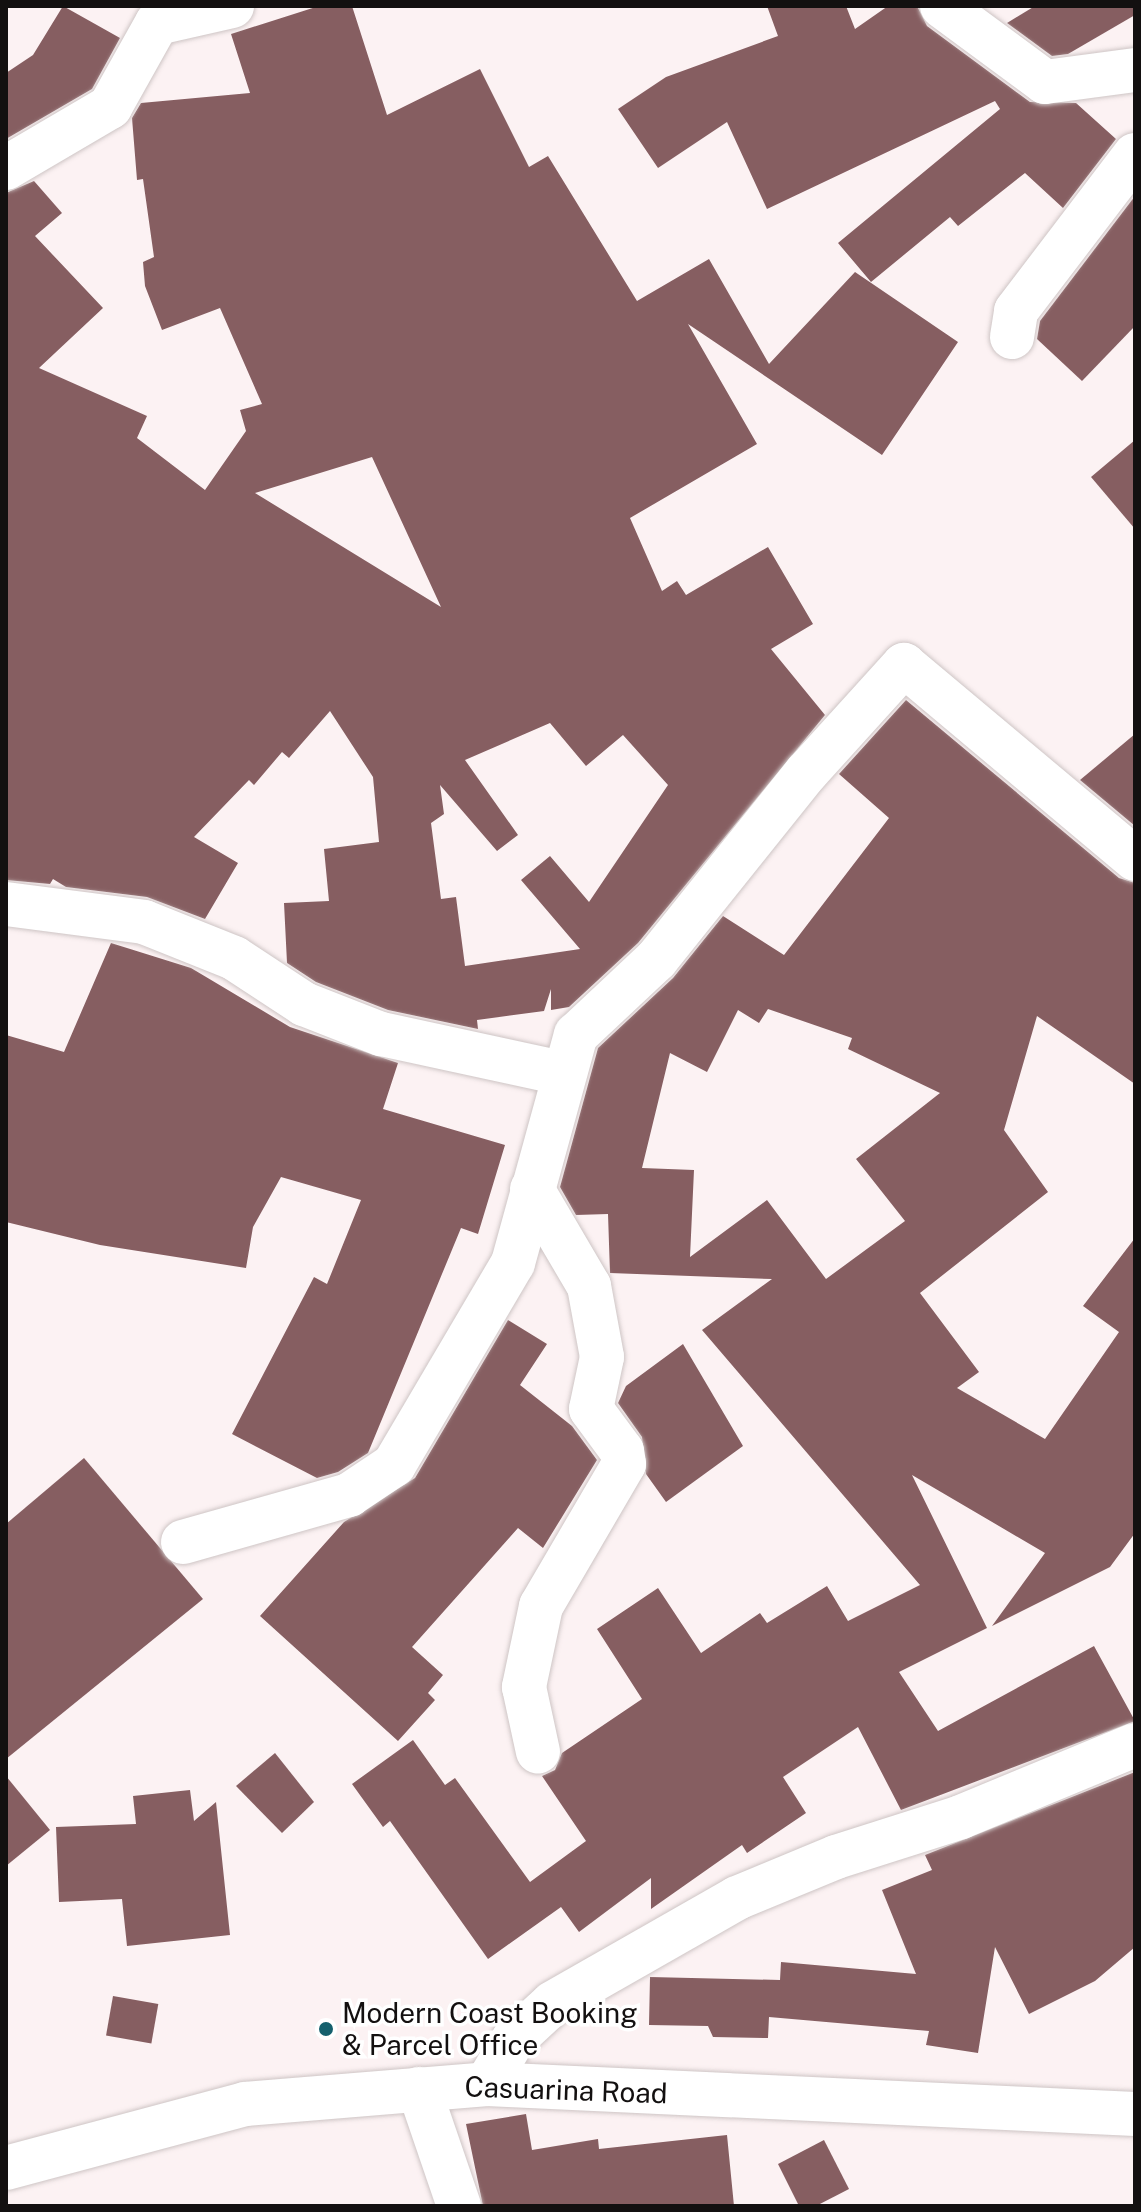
<!DOCTYPE html>
<style>
body{margin:0}
#map{position:relative;width:1141px;height:2212px;overflow:hidden;background:#fcf2f3;font-family:"Public Sans",sans-serif}
div>[style]{position:absolute}
.building>*{inset:0;background:#865e61;transform-origin:0 0}
.roads{filter:drop-shadow(0 0 2px #cec5c5) drop-shadow(0 0 2px #cec5c5)}
.street>*{height:44px;margin:-22px;padding:0 22px;transform-origin:22px;border-radius:22px;background:#fff}
.secondary>*{height:44px;margin:-22px;padding:0 22px;transform-origin:22px;border-radius:22px;background:#fff}
.dots>*{width:22px;height:22px;translate:-50% -50%;box-sizing:border-box;border:4px solid #fff;border-radius:50%}
span{translate:-50% -50%;white-space:nowrap;text-align:center;line-height:1.15;-webkit-text-stroke:7px #fff;paint-order:stroke}
.poi-label{font-size:28px;color:#131010}
.left{translate:0 -50%;text-align:left}
.street-label{font-size:28px;color:#131010}
.frame{position:absolute;inset:0;border:8px solid #131010;pointer-events:none}
</style>
<div id="map">
<div class="building">
<div style="clip-path:polygon(63px 6px,120px 38px,92px 89px,6px 139px,6px 73px,33px 55px)"></div>
<div style="clip-path:polygon(evenodd,319px 6px,352px 6px,387px 115px,480px 69px,529px 167px,548px 156px,637px 301px,709px 259px,769px 364px,855px 272px,958px 342px,882px 455px,688px 324px,757px 444px,630px 518px,662px 591px,677px 581px,686px 595px,768px 547px,813px 624px,771px 649px,825px 715px,638px 943px,569px 1007px,551px 1010px,551px 989px,544px 1011px,477px 1020px,478px 1029px,388px 1010px,316px 982px,287px 963px,284px 903px,329px 901px,324px 849px,379px 842px,373px 777px,330px 711px,289px 758px,282px 752px,254px 785px,249px 780px,194px 837px,238px 863px,205px 919px,147px 897px,66px 887px,53px 879px,50px 884px,6px 880px,6px 193px,34px 181px,62px 213px,35px 236px,103px 308px,39px 368px,147px 416px,137px 438px,205px 490px,246px 431px,240px 410px,262px 404px,220px 308px,162px 330px,145px 286px,143px 262px,154px 257px,143px 179px,137px 180px,132px 118px,141px 103px,250px 93px,231px 34px,319px 6px,372px 457px,441px 607px,255px 493px,372px 457px,319px 6px,550px 723px,586px 766px,623px 735px,668px 785px,589px 902px,550px 856px,521px 880px,580px 949px,465px 966px,456px 897px,441px 899px,431px 823px,444px 814px,440px 785px,497px 851px,518px 835px,465px 760px,550px 723px)"></div>
<div style="clip-path:polygon(767px 6px,846px 6px,855px 29px,888px 6px,917px 6px,927px 26px,1030px 102px,1076px 103px,1116px 139px,1063px 208px,1025px 173px,958px 226px,950px 217px,871px 282px,838px 243px,1000px 109px,995px 101px,767px 209px,727px 122px,658px 168px,618px 109px,666px 77px,778px 36px)"></div>
<div style="clip-path:polygon(1035px 6px,1135px 6px,1135px 15px,1068px 54px,1052px 56px,1007px 23px)"></div>
<div style="clip-path:polygon(1135px 196px,1135px 326px,1082px 381px,1037px 339px,1040px 321px)"></div>
<div style="clip-path:polygon(1135px 440px,1135px 529px,1091px 477px)"></div>
<div style="clip-path:polygon(evenodd,906px 700px,1119px 878px,1135px 883px,1135px 1084px,1037px 1016px,1004px 1130px,1048px 1192px,920px 1293px,979px 1372px,957px 1388px,1045px 1439px,1119px 1332px,1083px 1306px,1135px 1238px,1135px 1533px,1110px 1567px,992px 1626px,1045px 1553px,912px 1475px,987px 1628px,899px 1672px,938px 1731px,1094px 1646px,1135px 1721px,901px 1810px,858px 1727px,783px 1777px,806px 1813px,747px 1853px,742px 1845px,651px 1909px,651px 1878px,579px 1932px,561px 1907px,488px 1959px,390px 1821px,383px 1827px,352px 1784px,413px 1740px,445px 1785px,455px 1778px,530px 1882px,586px 1841px,542px 1776px,555px 1770px,562px 1753px,642px 1699px,597px 1629px,658px 1588px,701px 1653px,760px 1613px,767px 1623px,827px 1586px,848px 1621px,920px 1585px,702px 1330px,772px 1279px,610px 1273px,608px 1214px,576px 1215px,560px 1187px,598px 1048px,673px 978px,723px 916px,784px 955px,889px 818px,839px 774px,906px 700px,768px 1009px,852px 1038px,848px 1049px,940px 1093px,856px 1159px,905px 1221px,826px 1279px,767px 1200px,690px 1257px,694px 1170px,642px 1168px,670px 1053px,707px 1072px,738px 1010px,759px 1023px,768px 1009px)"></div>
<div style="clip-path:polygon(1135px 734px,1135px 826px,1080px 780px)"></div>
<div style="clip-path:polygon(111px 943px,191px 968px,290px 1027px,398px 1063px,383px 1109px,505px 1145px,478px 1234px,461px 1228px,368px 1453px,338px 1472px,317px 1478px,232px 1434px,314px 1277px,327px 1284px,361px 1200px,281px 1177px,253px 1227px,246px 1268px,100px 1245px,6px 1222px,6px 1035px,64px 1052px)"></div>
<div style="clip-path:polygon(508px 1320px,547px 1344px,520px 1385px,572px 1426px,597px 1460px,543px 1548px,518px 1528px,412px 1647px,443px 1675px,428px 1693px,435px 1700px,398px 1741px,260px 1616px,344px 1522px,415px 1478px)"></div>
<div style="clip-path:polygon(683px 1344px,743px 1446px,666px 1502px,646px 1474px,642px 1437px,618px 1403px,626px 1386px)"></div>
<div style="clip-path:polygon(84px 1458px,203px 1599px,6px 1759px,6px 1524px)"></div>
<div style="clip-path:polygon(275px 1753px,314px 1802px,282px 1833px,236px 1786px)"></div>
<div style="clip-path:polygon(1135px 1772px,1135px 1947px,1095px 1981px,1029px 2014px,995px 1947px,978px 2053px,926px 2045px,929px 2031px,769px 2017px,768px 2038px,713px 2037px,708px 2026px,649px 2025px,650px 1977px,780px 1980px,781px 1962px,916px 1974px,882px 1890px,932px 1870px,925px 1855px)"></div>
<div style="clip-path:polygon(6px 1776px,50px 1830px,6px 1866px)"></div>
<div style="clip-path:polygon(190px 1790px,194px 1821px,216px 1802px,230px 1935px,127px 1946px,122px 1899px,59px 1902px,56px 1827px,136px 1824px,133px 1796px)"></div>
<div style="left:113px;top:1996px;width:46px;height:40px;rotate:10deg"></div>
<div style="clip-path:polygon(526px 2114px,532px 2150px,598px 2139px,599px 2149px,727px 2135px,734px 2206px,483px 2206px,466px 2124px)"></div>
<div style="clip-path:polygon(824px 2140px,849px 2189px,816px 2206px,799px 2206px,778px 2164px)"></div>
</div>
<div class="roads">
<div class="street">
<div style="left:942px;top:6px;width:128px;rotate:36.4deg"></div>
<div style="left:1045px;top:82px;width:91px;rotate:-7.6deg"></div>
<div style="left:6px;top:168px;width:121px;rotate:-30.4deg"></div>
<div style="left:110px;top:107px;width:96px;rotate:-60.8deg"></div>
<div style="left:157px;top:23px;width:77px;rotate:-12.8deg"></div>
<div style="left:1012px;top:337px;width:26px;rotate:-81deg"></div>
<div style="left:1016px;top:311px;width:196px;rotate:-52.7deg"></div>
<div style="left:6px;top:904px;width:139px;rotate:7.4deg"></div>
<div style="left:144px;top:922px;width:97px;rotate:21.8deg"></div>
<div style="left:234px;top:958px;width:84px;rotate:33.3deg"></div>
<div style="left:304px;top:1004px;width:83px;rotate:21.3deg"></div>
<div style="left:381px;top:1034px;width:184px;rotate:12.2deg"></div>
<div style="left:532px;top:1189px;width:113px;rotate:59.6deg"></div>
<div style="left:589px;top:1286px;width:72px;rotate:79.6deg"></div>
<div style="left:602px;top:1357px;width:53px;rotate:101.9deg"></div>
<div style="left:591px;top:1409px;width:52px;rotate:53.6deg"></div>
<div style="left:622px;top:1451px;width:13px;rotate:81deg"></div>
<div style="left:624px;top:1464px;width:164px;rotate:120.3deg"></div>
<div style="left:541px;top:1606px;width:83px;rotate:101.9deg"></div>
<div style="left:524px;top:1687px;width:66px;rotate:77.8deg"></div>
<div style="left:183px;top:1542px;width:173px;rotate:-15.8deg"></div>
<div style="left:349px;top:1495px;width:54px;rotate:-33.7deg"></div>
<div style="left:394px;top:1465px;width:234px;rotate:-59.5deg"></div>
<div style="left:513px;top:1263px;width:237px;rotate:-74.6deg"></div>
<div style="left:576px;top:1035px;width:110px;rotate:-43.2deg"></div>
<div style="left:656px;top:960px;width:240px;rotate:-51.3deg"></div>
<div style="left:806px;top:773px;width:146px;rotate:-47.8deg"></div>
<div style="left:904px;top:665px;width:302px;rotate:40deg"></div>
<div style="left:487px;top:2084px;width:51px;rotate:-59.4deg"></div>
<div style="left:513px;top:2040px;width:54px;rotate:-42.8deg"></div>
<div style="left:553px;top:2003px;width:212px;rotate:-29.7deg"></div>
<div style="left:737px;top:1898px;width:107px;rotate:-22.5deg"></div>
<div style="left:836px;top:1857px;width:131px;rotate:-17.7deg"></div>
<div style="left:961px;top:1817px;width:188px;rotate:-22.5deg"></div>
<div style="left:419px;top:2089px;width:124px;rotate:71.1deg"></div>
</div>
<div class="secondary">
<div style="left:6px;top:2168px;width:247px;rotate:-15deg"></div>
<div style="left:245px;top:2104px;width:243px;rotate:-4.7deg"></div>
<div style="left:487px;top:2084px;width:649px;rotate:2.65deg"></div>
</div>
</div>
<div class="dots">
<div style="left:326px;top:2029px;background:#15606d"></div>
</div>
<div class="poi-label">
<span class="left" style="left:342px;top:2029px">Modern Coast Booking<br>&amp; Parcel Office</span>
</div>
<div class="street-label">
<span style="left:566px;top:2090px;rotate:2deg">Casuarina Road</span>
</div>
<div class="frame"></div>
</div>
